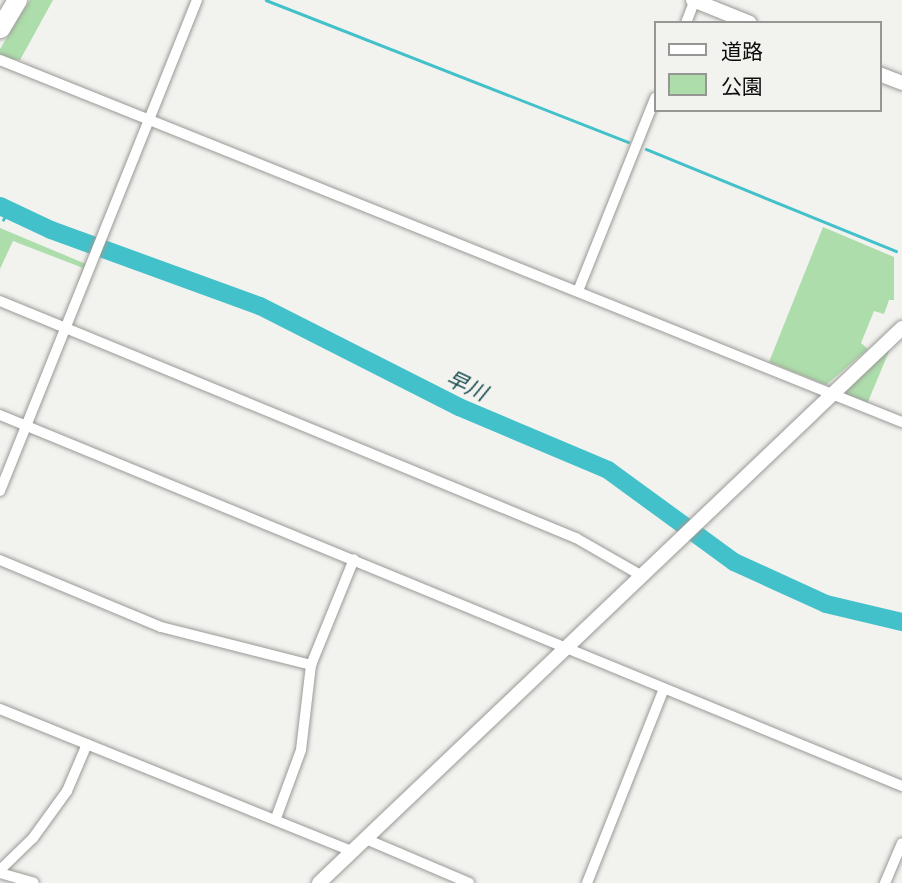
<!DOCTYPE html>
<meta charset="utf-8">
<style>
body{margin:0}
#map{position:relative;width:902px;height:883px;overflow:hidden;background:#f2f2ef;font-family:"Open Sans","Noto Sans JP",sans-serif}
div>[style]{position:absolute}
.green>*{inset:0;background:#adddab}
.stream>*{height:2.5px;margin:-1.25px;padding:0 1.25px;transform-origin:1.25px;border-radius:1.25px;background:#43c1ca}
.river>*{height:18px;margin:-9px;padding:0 9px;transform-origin:9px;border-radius:9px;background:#43c1ca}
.roads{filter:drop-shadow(0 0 2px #9a9996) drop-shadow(0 0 2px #9a9996)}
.street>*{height:10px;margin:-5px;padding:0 5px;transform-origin:5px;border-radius:5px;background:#fff}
.secondary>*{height:14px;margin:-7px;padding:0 7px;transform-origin:7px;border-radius:7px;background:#fff}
.highway>*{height:19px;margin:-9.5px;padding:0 9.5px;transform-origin:9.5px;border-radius:9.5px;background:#fff}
span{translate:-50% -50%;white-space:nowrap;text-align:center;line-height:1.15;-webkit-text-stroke:5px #f2f2ef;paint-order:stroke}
.water-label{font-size:21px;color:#12494d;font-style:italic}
.legend{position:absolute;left:654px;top:21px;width:228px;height:91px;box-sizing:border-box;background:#f2f2ef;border:2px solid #969694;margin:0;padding:9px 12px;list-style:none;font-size:21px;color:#0d0d0c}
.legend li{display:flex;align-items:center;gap:14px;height:35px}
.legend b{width:35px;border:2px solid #969694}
</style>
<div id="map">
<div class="green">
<div style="clip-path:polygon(30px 0,53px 0,20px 60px,0 58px,0 49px)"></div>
<div style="clip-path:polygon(823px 227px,894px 257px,894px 300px,889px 300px,884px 314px,874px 311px,861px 343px,868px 349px,826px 385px,769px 362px)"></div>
<div style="clip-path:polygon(0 228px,86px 264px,65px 318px,83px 268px,13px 241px,0 269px)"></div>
<div style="clip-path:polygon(890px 349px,867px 404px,846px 395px,845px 392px)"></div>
</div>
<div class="stream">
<div style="left:266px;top:0;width:389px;rotate:21.4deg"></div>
<div style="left:646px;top:149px;width:270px;rotate:22.2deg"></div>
<div style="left:3px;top:220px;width:10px;rotate:-61deg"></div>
</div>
<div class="river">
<div style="left:0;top:206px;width:56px;rotate:25.2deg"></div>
<div style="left:51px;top:230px;width:222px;rotate:20deg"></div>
<div style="left:260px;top:306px;width:223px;rotate:26.9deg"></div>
<div style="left:459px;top:407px;width:162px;rotate:22.9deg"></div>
<div style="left:608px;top:470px;width:156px;rotate:36.1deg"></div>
<div style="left:734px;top:562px;width:101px;rotate:24.5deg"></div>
<div style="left:826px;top:604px;width:78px;rotate:13.3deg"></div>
</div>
<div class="roads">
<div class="street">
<div style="left:686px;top:23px;width:25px;rotate:-69deg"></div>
<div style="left:0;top:60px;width:972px;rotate:21.87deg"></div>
<div style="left:578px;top:291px;width:208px;rotate:-68.2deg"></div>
<div style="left:0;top:301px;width:623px;rotate:22.37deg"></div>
<div style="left:576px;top:538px;width:76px;rotate:29.9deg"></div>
<div style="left:0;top:415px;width:975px;rotate:22.36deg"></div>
<div style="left:0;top:491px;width:529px;rotate:-68.14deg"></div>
<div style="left:0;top:560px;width:174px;rotate:22.6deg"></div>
<div style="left:161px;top:627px;width:155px;rotate:14.2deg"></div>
<div style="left:0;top:709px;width:380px;rotate:22deg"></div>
<div style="left:276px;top:818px;width:72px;rotate:-69.8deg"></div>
<div style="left:301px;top:750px;width:86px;rotate:-83.3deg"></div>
<div style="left:311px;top:665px;width:114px;rotate:-67.9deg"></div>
<div style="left:366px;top:839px;width:112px;rotate:23.1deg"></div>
<div style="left:0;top:870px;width:46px;rotate:-44.1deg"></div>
<div style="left:33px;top:838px;width:58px;rotate:-54.1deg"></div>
<div style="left:67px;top:791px;width:51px;rotate:-66.9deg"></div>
<div style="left:0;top:873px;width:35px;rotate:16deg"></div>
<div style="left:587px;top:883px;width:209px;rotate:-68.4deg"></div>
<div style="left:885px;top:883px;width:43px;rotate:-67deg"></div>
</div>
<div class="secondary">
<div style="left:693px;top:0;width:61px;rotate:22deg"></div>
<div style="left:879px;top:74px;width:25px;rotate:21deg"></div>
<div style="left:319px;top:883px;width:805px;rotate:-43.59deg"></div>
</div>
<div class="highway">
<div style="left:0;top:28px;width:33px;rotate:-59deg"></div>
</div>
</div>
<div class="water-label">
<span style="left:467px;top:385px;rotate:25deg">早川</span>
</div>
<ul class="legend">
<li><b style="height:9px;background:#fff"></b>道路</li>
<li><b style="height:19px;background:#adddab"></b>公園</li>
</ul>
</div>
